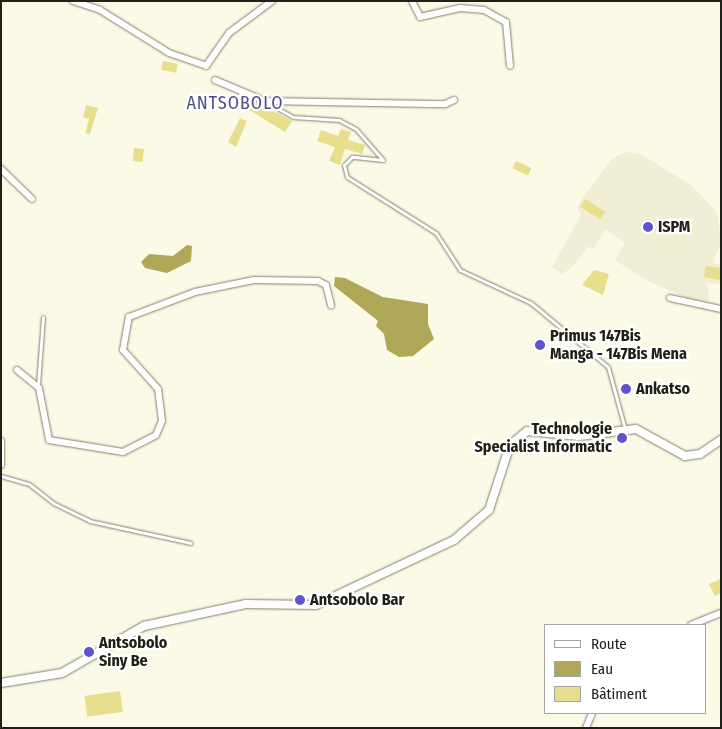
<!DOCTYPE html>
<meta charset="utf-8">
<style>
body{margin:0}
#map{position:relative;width:722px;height:729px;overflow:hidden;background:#fbfae7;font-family:"Fira Sans Condensed",sans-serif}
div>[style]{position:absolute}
.built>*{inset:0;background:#f0eed4}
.water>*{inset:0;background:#b0a858}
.building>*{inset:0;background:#e7df8e;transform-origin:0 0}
.roads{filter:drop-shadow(0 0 1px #807f6e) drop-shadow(0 0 1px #807f6e)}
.service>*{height:3px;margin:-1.5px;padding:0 1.5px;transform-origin:1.5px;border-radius:1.5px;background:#fff}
.minor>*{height:6px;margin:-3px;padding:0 3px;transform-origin:3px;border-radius:3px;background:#fff}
.tertiary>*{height:8px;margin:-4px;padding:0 4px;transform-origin:4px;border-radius:4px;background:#fff}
.dots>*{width:14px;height:14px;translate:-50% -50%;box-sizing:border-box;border:2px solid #fff;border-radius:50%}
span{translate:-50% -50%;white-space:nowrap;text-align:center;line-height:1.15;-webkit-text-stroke:4.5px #fff;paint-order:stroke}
.poi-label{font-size:16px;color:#202019;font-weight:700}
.left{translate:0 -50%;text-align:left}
.right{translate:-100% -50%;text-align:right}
.neighbourhood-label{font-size:18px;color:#4e4b89;letter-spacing:1px}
.frame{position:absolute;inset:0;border:2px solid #202019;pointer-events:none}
.legend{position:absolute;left:544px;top:624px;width:162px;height:90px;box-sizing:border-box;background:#fff;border:1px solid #a6a6a3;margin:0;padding:6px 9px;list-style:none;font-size:15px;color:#202019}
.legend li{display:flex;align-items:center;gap:10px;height:25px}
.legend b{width:25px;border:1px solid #a6a6a3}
</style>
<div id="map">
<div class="built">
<div style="clip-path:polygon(625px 152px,641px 154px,692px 186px,717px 212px,721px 242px,713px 263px,721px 265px,721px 284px,707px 283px,710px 301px,691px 300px,648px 281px,615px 260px,625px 243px,606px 229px,593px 249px,589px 246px,571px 268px,562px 274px,552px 267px,581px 215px,577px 208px,583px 197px,613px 158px)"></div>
</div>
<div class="water">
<div style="clip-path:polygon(187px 245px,192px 246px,191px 261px,167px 273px,145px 268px,141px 262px,149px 254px,173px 256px)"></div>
<div style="clip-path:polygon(345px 278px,383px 297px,428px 304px,428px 324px,434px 339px,413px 356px,399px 357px,387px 350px,384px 334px,376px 326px,378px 321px,334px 286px,335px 277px)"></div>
</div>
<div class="building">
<div style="left:163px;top:61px;width:15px;height:9px;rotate:11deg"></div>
<div style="clip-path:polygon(255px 102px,292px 121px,285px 132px,249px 110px)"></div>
<div style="clip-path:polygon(86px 105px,98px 108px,90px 134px,85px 133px,89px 119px,83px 117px)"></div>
<div style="clip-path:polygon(240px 118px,247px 121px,236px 147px,228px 142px)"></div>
<div style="clip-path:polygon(341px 129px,351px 132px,348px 140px,365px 145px,362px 154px,345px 149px,340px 165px,329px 161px,335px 147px,317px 141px,321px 130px,338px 136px)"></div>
<div style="left:134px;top:148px;width:10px;height:13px;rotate:6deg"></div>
<div style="left:516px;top:161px;width:17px;height:8px;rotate:25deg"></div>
<div style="left:585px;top:199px;width:24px;height:9px;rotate:33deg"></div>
<div style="clip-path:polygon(706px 266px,721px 268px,721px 280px,704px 277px)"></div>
<div style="clip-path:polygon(594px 270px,609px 274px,603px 295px,582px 285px)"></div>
<div style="clip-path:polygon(721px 579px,721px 593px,715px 596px,709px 584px)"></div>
<div style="left:120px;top:691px;width:21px;height:36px;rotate:82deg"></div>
</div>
<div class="roads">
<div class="service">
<div style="left:266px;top:102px;width:31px;rotate:29deg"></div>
<div style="left:293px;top:117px;width:46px;rotate:3.7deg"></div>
<div style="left:339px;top:120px;width:19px;rotate:28deg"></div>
<div style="left:356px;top:129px;width:41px;rotate:48.9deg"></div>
<div style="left:383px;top:160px;width:31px;rotate:-174deg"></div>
<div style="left:352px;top:157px;width:11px;rotate:135deg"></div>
<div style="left:344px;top:165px;width:12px;rotate:76deg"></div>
<div style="left:347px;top:177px;width:105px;rotate:32.2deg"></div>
<div style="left:436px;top:233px;width:44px;rotate:57deg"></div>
<div style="left:460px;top:270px;width:78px;rotate:24.9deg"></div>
<div style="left:531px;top:303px;width:100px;rotate:39.7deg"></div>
<div style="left:608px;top:367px;width:64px;rotate:74.7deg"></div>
<div style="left:38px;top:385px;width:68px;rotate:-85.8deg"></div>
<div style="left:1px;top:476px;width:29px;rotate:16deg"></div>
<div style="left:29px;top:484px;width:31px;rotate:38deg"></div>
<div style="left:53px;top:503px;width:41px;rotate:25.9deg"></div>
<div style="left:90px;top:521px;width:103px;rotate:12.3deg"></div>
</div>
<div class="minor">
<div style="left:73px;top:1px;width:28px;rotate:18deg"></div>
<div style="left:100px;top:10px;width:81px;rotate:31.9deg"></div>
<div style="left:169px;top:53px;width:39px;rotate:19deg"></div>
<div style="left:206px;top:66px;width:40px;rotate:-55.1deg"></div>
<div style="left:229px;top:33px;width:54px;rotate:-36.7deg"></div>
<div style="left:412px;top:1px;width:18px;rotate:63deg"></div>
<div style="left:420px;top:17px;width:41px;rotate:-12.7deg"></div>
<div style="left:460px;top:8px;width:24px;rotate:5deg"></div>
<div style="left:484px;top:10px;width:25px;rotate:29deg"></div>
<div style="left:506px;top:22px;width:44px;rotate:84.8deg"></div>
<div style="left:215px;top:80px;width:54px;rotate:22.8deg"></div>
<div style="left:265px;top:101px;width:180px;rotate:1deg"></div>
<div style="left:445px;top:104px;width:10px;rotate:-24deg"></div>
<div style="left:1px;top:169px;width:43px;rotate:44.1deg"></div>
<div style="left:670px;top:298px;width:52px;rotate:12.2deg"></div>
<div style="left:17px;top:370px;width:28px;rotate:39deg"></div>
<div style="left:39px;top:388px;width:53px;rotate:79.1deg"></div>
<div style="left:49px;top:440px;width:75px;rotate:9.2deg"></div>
<div style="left:123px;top:452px;width:37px;rotate:-27deg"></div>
<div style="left:156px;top:435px;width:15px;rotate:-67deg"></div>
<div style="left:162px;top:421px;width:32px;rotate:-97deg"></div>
<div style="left:158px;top:389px;width:52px;rotate:-131.9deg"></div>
<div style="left:123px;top:350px;width:34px;rotate:-80deg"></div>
<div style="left:129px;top:317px;width:71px;rotate:-20.7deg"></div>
<div style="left:195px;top:292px;width:60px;rotate:-11.5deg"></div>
<div style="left:254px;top:280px;width:64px;rotate:0.9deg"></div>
<div style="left:318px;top:281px;width:9px;rotate:27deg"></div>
<div style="left:326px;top:285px;width:21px;rotate:76deg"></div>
<div style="left:1px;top:441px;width:24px;rotate:90deg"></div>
<div style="left:691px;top:625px;width:32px;rotate:-22deg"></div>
<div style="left:586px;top:728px;width:16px;rotate:-68deg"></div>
</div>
<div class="tertiary">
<div style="left:1px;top:683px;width:62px;rotate:-9.3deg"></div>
<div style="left:62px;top:673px;width:95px;rotate:-29.8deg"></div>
<div style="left:144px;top:626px;width:104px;rotate:-12.2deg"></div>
<div style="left:246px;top:604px;width:70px;rotate:0.8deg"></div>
<div style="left:316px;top:605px;width:153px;rotate:-25.2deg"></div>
<div style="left:454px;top:540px;width:46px;rotate:-40.6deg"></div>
<div style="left:489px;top:510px;width:68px;rotate:-72.1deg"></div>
<div style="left:510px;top:445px;width:22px;rotate:-39deg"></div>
<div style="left:527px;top:431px;width:52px;rotate:5.5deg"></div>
<div style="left:579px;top:436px;width:57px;rotate:-7deg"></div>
<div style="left:636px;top:429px;width:56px;rotate:28.9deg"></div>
<div style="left:685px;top:456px;width:15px;rotate:-8deg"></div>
<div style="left:700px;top:454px;width:25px;rotate:-34deg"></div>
</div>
</div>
<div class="dots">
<div style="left:648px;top:227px;background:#6153cc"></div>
<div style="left:540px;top:345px;background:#6153cc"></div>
<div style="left:626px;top:389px;background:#6153cc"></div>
<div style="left:622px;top:438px;background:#6153cc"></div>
<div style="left:300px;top:600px;background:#6153cc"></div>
<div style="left:89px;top:652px;background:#6153cc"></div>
</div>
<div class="poi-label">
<span class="left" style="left:658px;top:227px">ISPM</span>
<span class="left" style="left:550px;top:345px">Primus 147Bis<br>Manga - 147Bis Mena</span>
<span class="left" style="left:636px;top:389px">Ankatso</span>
<span class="right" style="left:612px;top:438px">Technologie<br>Specialist Informatic</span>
<span class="left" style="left:310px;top:600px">Antsobolo Bar</span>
<span class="left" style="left:99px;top:652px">Antsobolo<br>Siny Be</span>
</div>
<div class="neighbourhood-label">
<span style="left:235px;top:103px">ANTSOBOLO</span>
</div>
<div class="frame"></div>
<ul class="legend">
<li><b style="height:6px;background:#fff"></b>Route</li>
<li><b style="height:14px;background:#b0a858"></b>Eau</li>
<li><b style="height:14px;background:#e7df8e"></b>Bâtiment</li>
</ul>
</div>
